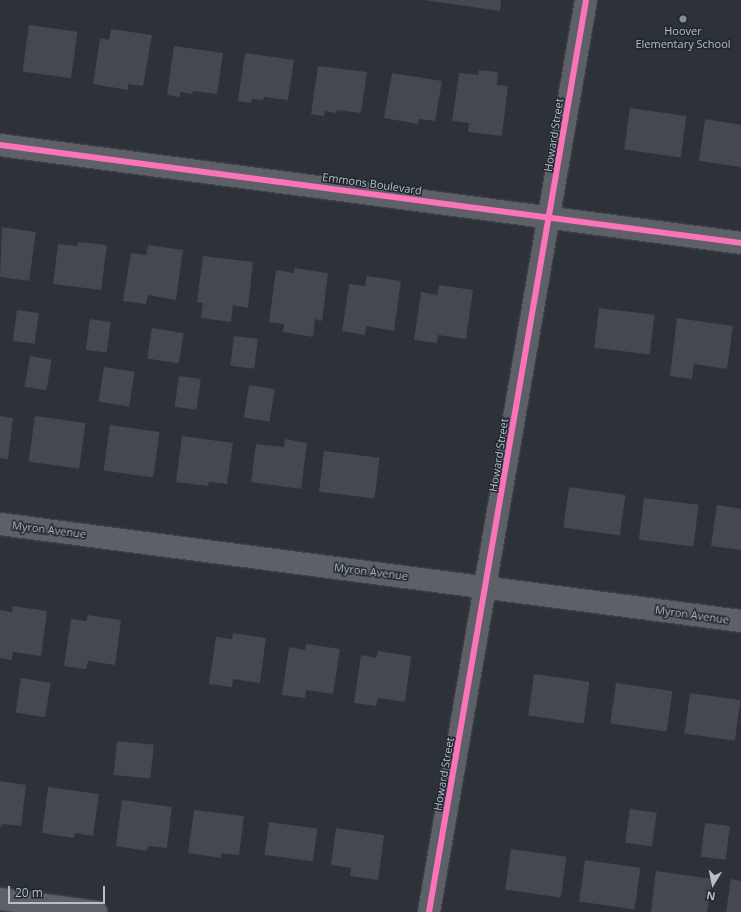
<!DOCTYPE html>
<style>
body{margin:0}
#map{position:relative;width:741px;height:912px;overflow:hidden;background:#2d3138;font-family:"Open Sans",sans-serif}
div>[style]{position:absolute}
.building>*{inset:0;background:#45484e;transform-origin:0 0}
.roads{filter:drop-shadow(0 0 1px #494c51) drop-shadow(0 0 1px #494c51)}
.minor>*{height:22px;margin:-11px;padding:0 11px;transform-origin:11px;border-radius:11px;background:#5d6066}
.cycleway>*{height:6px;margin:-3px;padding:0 3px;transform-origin:3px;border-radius:3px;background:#fb73b8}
.dots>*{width:11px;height:11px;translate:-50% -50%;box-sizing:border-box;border:2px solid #212832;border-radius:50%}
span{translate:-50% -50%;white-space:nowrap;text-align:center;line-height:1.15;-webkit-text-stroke:3px #212832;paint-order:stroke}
.poi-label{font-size:11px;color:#b8bec8}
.street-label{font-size:11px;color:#b8bec8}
.north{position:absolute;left:693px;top:864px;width:40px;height:40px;-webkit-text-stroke:3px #212832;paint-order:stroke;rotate:190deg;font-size:11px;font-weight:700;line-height:16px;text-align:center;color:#b8bec8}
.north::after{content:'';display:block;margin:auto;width:14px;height:18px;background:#b8bec8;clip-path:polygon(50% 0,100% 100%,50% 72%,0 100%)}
.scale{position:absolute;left:8px;top:886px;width:97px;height:18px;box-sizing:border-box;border:2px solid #b8bec8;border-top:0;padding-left:5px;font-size:12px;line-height:14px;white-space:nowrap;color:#b8bec8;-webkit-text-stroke:3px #212832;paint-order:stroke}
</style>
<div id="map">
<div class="building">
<div style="clip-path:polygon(424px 0,501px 0,500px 11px)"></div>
<div style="left:29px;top:25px;width:49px;height:47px;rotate:8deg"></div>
<div style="clip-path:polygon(111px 29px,152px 35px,143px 86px,128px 84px,128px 90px,93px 84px,100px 38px,109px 40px)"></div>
<div style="clip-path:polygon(174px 46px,223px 53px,217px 94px,193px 91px,192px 94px,180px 92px,180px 97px,167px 95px)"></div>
<div style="clip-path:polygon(245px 53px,294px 60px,288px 100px,264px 97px,263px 100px,252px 99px,251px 103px,238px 101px)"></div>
<div style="clip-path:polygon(318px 66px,367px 72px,361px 113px,337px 110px,336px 113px,325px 111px,324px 116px,311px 114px)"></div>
<div style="clip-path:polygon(479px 70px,498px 72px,497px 85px,508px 86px,502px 136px,468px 132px,469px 123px,452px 121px,459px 73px,478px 75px)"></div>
<div style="clip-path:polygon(392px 73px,442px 81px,435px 121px,419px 119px,418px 124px,384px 118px)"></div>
<div style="left:630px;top:108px;width:57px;height:42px;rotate:8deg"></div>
<div style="clip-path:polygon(705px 119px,741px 125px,741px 167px,699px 161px)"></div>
<div style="clip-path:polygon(2px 227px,36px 232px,29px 281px,0 277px)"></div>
<div style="clip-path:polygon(78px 242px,107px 245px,101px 290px,53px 284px,58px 244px,77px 246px)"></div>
<div style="clip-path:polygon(148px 245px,183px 250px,176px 300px,148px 295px,146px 304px,123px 301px,131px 253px,146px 255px)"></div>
<div style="clip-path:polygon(203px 256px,253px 262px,248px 308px,233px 305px,231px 322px,201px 318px,203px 303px,197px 302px)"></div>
<div style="clip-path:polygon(294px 268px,328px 273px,322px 321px,315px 319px,313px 337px,283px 332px,284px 324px,269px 322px,276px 270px,294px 273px)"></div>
<div style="clip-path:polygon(367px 276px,401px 281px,394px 331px,366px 326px,365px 335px,342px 331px,349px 284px,365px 286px)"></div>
<div style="clip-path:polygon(439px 285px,473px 290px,466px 339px,438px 335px,437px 343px,414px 340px,421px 292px,437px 295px)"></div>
<div style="left:599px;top:308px;width:56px;height:40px;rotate:7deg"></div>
<div style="left:17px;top:310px;width:22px;height:31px;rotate:8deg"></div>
<div style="clip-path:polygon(677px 318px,733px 326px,727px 369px,694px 364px,692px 379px,670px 376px)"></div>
<div style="left:90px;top:319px;width:21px;height:31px;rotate:8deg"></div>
<div style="left:152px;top:328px;width:32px;height:31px;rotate:9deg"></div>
<div style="left:234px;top:336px;width:24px;height:30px;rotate:7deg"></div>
<div style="left:30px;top:356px;width:22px;height:31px;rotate:10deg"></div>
<div style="left:104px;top:367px;width:31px;height:35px;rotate:9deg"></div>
<div style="left:179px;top:376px;width:22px;height:31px;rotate:8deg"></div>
<div style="left:249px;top:385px;width:26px;height:33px;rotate:9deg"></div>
<div style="clip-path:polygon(0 416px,13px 418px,8px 459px,0 458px)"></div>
<div style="left:35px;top:416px;width:51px;height:46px;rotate:8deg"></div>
<div style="left:110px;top:425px;width:50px;height:46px;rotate:8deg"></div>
<div style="clip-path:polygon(182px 436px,233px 443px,227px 484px,209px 482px,208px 486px,176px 482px)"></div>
<div style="clip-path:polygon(285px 439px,307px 443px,301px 489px,251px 482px,256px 444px,284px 447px)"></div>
<div style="left:324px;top:451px;width:56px;height:41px;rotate:7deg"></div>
<div style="left:569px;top:487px;width:57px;height:41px;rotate:8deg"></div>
<div style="left:644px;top:498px;width:55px;height:42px;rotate:7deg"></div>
<div style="clip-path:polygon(717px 505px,741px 509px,741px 550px,711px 546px)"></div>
<div style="clip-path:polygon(13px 606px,47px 611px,41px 656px,13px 652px,12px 660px,0 658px,0 610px,12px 612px)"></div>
<div style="clip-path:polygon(88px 615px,121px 620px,115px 665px,88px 661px,86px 669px,64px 666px,71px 619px,86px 621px)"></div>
<div style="clip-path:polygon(233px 633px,266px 638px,260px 683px,233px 679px,232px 687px,209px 684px,216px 637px,232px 639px)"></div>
<div style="clip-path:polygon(306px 644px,340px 649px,333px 694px,306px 690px,305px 698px,282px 695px,289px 647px,305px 650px)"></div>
<div style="clip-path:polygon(378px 651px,411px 656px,405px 702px,378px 698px,376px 706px,354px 703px,361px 655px,376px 658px)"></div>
<div style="left:534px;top:674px;width:56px;height:42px;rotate:8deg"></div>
<div style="left:21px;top:678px;width:30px;height:35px;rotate:9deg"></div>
<div style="left:616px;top:683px;width:57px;height:41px;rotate:8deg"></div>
<div style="left:690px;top:693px;width:51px;height:41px;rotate:8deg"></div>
<div style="left:117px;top:741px;width:37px;height:34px;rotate:6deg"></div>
<div style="clip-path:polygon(0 781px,26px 785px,21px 826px,3px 824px,0 828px)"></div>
<div style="clip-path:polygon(48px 787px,99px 794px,93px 836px,75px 833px,74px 838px,42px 833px)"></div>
<div style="clip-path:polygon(122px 800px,172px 807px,167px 848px,148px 846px,147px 851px,116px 846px)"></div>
<div style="left:630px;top:809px;width:27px;height:34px;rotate:8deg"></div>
<div style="clip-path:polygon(194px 810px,244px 816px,239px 855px,221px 853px,221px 858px,188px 853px)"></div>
<div style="left:269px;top:822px;width:49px;height:33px;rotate:8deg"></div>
<div style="left:705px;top:823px;width:25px;height:34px;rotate:7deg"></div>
<div style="clip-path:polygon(336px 828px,384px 835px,378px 880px,350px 876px,351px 868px,331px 865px)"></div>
<div style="left:511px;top:849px;width:56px;height:41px;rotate:8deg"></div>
<div style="left:585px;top:860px;width:56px;height:42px;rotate:8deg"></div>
<div style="clip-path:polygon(656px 871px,712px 879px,707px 912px,651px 912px)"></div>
<div style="clip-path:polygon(731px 879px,741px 881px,741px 912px,726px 912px)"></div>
</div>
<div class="roads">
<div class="minor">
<div style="left:0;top:145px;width:747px;rotate:7.53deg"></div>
<div style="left:0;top:524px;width:747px;rotate:7.46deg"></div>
<div style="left:0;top:899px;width:97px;rotate:7.7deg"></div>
<div style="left:429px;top:912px;width:925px;rotate:-80.23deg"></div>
</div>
</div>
<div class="cycleway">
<div style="left:0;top:145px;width:747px;rotate:7.53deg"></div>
<div style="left:429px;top:912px;width:925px;rotate:-80.23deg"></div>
</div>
<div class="dots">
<div style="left:683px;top:19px;background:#878d96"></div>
</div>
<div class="poi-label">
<span style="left:683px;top:38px">Hoover<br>Elementary School</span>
</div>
<div class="street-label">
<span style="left:554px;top:135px;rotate:-81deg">Howard Street</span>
<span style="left:372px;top:184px;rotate:8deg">Emmons Boulevard</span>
<span style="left:499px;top:455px;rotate:-81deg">Howard Street</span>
<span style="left:49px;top:530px;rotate:7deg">Myron Avenue</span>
<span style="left:371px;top:572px;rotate:7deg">Myron Avenue</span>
<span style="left:692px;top:615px;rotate:8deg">Myron Avenue</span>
<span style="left:444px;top:774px;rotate:-80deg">Howard Street</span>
</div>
<div class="north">N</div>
<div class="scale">20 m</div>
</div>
